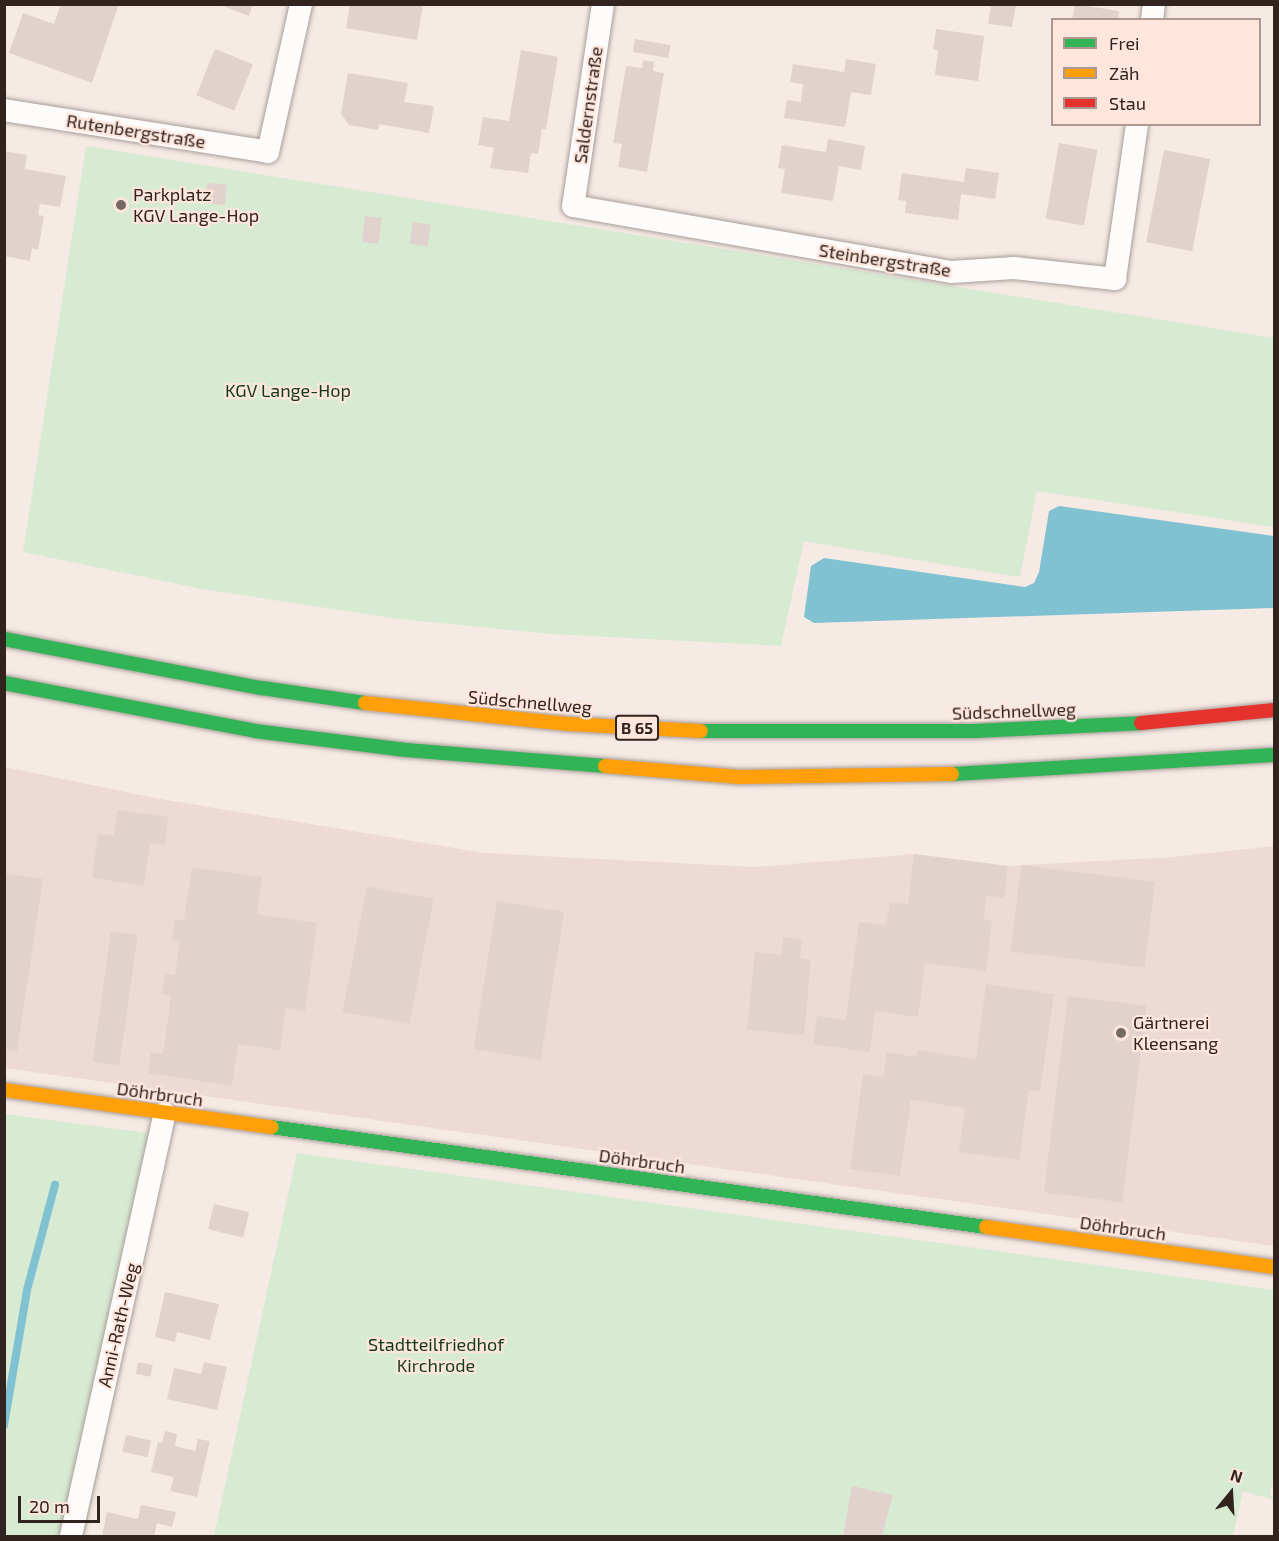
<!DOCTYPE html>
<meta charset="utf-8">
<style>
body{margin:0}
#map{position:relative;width:1279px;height:1541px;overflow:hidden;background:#f6eae5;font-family:"Exo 2",sans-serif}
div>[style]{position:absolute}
.commercial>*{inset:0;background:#eddad4}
.green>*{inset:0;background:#d7ead2}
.water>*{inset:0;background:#80c1d2}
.stream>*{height:8px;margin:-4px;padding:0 4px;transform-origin:4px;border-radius:4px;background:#80c1d2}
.building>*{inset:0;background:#e2d2ce;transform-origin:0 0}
.roads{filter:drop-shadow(0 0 2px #a99e99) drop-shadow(0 0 2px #a99e99)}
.street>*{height:22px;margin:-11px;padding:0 11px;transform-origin:11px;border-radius:11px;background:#fefcfb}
.fast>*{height:14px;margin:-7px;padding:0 7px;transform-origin:7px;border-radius:7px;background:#30b455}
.slow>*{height:14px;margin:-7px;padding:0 7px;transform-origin:7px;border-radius:7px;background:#ff9f0a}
.jam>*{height:14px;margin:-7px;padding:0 7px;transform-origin:7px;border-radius:7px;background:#e5322d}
.dots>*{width:16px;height:16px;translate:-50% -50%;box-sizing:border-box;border:3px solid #fee6dd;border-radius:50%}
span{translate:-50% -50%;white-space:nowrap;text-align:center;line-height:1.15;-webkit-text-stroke:4.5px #fee6dd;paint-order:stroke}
.shield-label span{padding:2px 4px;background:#fee6dd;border:2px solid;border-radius:4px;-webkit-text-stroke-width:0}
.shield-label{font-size:16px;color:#31231e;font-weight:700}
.street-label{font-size:18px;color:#31231e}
.poi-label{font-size:18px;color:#31231e}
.left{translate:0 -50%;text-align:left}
.park-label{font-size:18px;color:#0f3b18}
.frame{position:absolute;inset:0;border:6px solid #31231e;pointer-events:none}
.legend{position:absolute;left:1051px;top:18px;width:210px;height:108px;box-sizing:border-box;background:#fee6dd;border:2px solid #ac9891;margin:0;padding:8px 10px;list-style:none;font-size:18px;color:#31231e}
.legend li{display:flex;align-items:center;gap:12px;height:30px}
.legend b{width:30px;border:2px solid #ac9891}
.north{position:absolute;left:1201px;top:1463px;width:60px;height:60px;-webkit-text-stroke:4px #fee6dd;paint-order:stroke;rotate:18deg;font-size:16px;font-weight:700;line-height:24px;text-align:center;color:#31231e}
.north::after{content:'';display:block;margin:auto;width:21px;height:27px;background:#31231e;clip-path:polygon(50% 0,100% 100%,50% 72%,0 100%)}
.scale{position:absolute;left:18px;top:1496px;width:82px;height:27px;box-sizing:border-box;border:3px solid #31231e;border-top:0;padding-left:8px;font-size:18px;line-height:21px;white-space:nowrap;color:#31231e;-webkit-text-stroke:4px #fee6dd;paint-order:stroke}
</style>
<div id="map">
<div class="commercial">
<div style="clip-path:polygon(5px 767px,155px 798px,484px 853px,755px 867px,914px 854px,1008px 866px,1173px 857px,1274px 846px,1274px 1246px,5px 1068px)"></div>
</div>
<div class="green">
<div style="clip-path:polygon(86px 146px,1274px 338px,1274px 527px,1037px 491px,1020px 577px,804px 541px,781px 646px,551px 634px,399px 619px,202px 589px,23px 552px)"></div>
<div style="clip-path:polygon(5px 1114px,170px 1136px,84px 1536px,5px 1536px)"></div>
<div style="clip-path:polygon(297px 1153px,1274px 1290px,1274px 1475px,1270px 1493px,1274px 1500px,1243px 1491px,1233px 1536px,214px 1536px)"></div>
</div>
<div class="water">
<div style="clip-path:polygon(1059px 506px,1274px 536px,1274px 608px,814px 623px,804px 617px,811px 566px,824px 558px,1025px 587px,1034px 583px,1039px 572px,1049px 511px)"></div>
</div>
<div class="stream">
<div style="left:4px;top:1425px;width:137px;rotate:-80.3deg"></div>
<div style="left:27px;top:1290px;width:109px;rotate:-75.1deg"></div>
</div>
<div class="building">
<div style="clip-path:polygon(61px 4px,119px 4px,92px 83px,9px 53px,23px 13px,54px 24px)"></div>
<div style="clip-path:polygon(217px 4px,253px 4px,249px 16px)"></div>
<div style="clip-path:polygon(350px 4px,423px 4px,417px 40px,346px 28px)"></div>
<div style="clip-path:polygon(991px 4px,1016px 4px,1012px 27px,988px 24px)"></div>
<div style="clip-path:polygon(1075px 4px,1119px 11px,1118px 20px,1072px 20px)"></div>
<div style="clip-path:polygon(936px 29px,984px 36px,978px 81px,935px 75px,938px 50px,933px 49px)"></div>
<div style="left:635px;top:39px;width:36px;height:13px;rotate:10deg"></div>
<div style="left:215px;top:49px;width:41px;height:50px;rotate:22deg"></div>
<div style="clip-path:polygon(521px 50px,558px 57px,546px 129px,542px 129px,538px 154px,531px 153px,528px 173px,490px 168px,494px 148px,478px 145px,483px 117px,509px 121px)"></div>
<div style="clip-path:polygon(846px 59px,876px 64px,871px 95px,851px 92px,845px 127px,784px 118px,787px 100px,801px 102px,803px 84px,790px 82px,793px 64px,844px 72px)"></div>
<div style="clip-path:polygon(643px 60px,654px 62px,653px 71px,664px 73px,647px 172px,618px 167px,622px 144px,613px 143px,626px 66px,642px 68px)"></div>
<div style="clip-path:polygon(348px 73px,408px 83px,404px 102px,434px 106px,429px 133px,379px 124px,378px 130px,349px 125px,341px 114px)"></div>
<div style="clip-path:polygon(828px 139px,865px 146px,861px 170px,839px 166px,833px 201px,781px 193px,785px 169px,778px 168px,782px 145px,826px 152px)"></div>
<div style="left:1059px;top:143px;width:39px;height:77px;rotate:10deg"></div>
<div style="left:1164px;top:150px;width:47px;height:94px;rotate:11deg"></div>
<div style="clip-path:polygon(4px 151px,27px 155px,25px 169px,66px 176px,60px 207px,40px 204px,38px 215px,44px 216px,38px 250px,32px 248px,30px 261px,4px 256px)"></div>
<div style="clip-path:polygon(966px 168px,999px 173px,995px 199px,961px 194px,958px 220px,905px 213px,906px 201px,898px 200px,902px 173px,964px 182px)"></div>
<div style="left:207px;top:183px;width:20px;height:20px;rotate:6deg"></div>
<div style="left:365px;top:216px;width:17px;height:26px;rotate:7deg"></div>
<div style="left:413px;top:222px;width:18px;height:22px;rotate:9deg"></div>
<div style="clip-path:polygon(117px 810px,168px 817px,165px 845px,150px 843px,144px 886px,92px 878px,98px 834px,114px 836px)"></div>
<div style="clip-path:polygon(914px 854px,1008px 866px,1004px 898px,986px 895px,984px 919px,992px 921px,986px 971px,925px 963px,918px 1017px,875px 1011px,870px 1052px,813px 1044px,817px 1016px,846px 1020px,859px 922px,886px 925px,890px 902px,908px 904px)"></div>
<div style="left:1021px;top:865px;width:135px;height:87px;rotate:7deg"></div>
<div style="clip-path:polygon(192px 867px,262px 877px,257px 914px,317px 923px,305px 1011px,286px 1008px,280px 1050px,238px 1044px,232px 1086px,148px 1073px,151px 1052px,163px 1054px,171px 996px,162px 994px,165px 973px,175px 975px,180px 941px,172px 940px,175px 919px,184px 920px)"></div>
<div style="clip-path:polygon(4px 873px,43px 879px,17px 1051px,4px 1049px)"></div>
<div style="left:367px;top:886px;width:68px;height:128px;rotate:11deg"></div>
<div style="left:497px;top:901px;width:68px;height:150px;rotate:9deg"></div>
<div style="left:111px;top:931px;width:27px;height:132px;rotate:8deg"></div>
<div style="clip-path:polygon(783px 937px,802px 939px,800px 959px,811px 960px,804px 1035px,747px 1030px,755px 952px,781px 955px)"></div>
<div style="clip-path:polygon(986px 984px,1054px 994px,1040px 1092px,1029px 1090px,1019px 1160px,959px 1152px,965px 1108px,911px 1100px,900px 1176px,850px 1169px,863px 1074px,883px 1077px,887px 1052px,916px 1057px,917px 1050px,976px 1059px)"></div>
<div style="left:1068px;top:996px;width:79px;height:198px;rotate:7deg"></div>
<div style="left:214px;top:1204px;width:36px;height:26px;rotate:13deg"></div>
<div style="clip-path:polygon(165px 1292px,219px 1304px,210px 1340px,177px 1332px,175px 1342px,155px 1337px)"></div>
<div style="left:138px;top:1362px;width:15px;height:12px;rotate:11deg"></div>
<div style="clip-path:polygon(204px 1362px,227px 1367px,217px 1410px,167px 1399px,174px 1368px,201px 1374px)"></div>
<div style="clip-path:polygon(165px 1431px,177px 1434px,175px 1446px,195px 1451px,198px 1439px,210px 1441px,197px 1497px,170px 1491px,174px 1477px,151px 1472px,158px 1442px,162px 1443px)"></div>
<div style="left:126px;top:1435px;width:26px;height:17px;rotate:13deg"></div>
<div style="clip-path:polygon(852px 1486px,893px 1495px,882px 1536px,843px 1536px)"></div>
<div style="clip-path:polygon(141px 1505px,176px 1512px,172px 1527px,157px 1523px,154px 1536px,102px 1536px,107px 1512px,138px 1519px)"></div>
</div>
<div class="roads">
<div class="street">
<div style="left:603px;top:4px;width:204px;rotate:98.4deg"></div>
<div style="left:573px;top:206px;width:384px;rotate:9.9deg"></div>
<div style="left:951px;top:272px;width:63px;rotate:-3.6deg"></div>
<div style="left:1014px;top:268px;width:102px;rotate:6.2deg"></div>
<div style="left:1115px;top:279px;width:157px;rotate:-81.9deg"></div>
<div style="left:1152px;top:20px;width:16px;rotate:-83deg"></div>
<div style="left:4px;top:110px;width:267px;rotate:9deg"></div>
<div style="left:268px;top:152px;width:152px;rotate:-77.4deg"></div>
<div style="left:71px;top:1536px;width:433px;rotate:-77.5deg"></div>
</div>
<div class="fast">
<div style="left:4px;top:639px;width:263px;rotate:10.8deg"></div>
<div style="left:262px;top:688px;width:104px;rotate:8.3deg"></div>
<div style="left:4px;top:683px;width:256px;rotate:10.8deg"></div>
<div style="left:255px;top:731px;width:152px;rotate:7.2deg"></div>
<div style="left:406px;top:750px;width:200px;rotate:4.6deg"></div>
<div style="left:701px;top:731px;width:273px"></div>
<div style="left:974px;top:731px;width:167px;rotate:-2.7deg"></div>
<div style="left:952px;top:774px;width:323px;rotate:-3.4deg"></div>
<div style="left:271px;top:1127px;width:722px;rotate:7.96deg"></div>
</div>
<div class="slow">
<div style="left:365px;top:703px;width:204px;rotate:5.9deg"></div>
<div style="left:568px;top:724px;width:133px;rotate:3deg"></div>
<div style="left:605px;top:766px;width:135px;rotate:4.7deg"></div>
<div style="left:740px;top:777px;width:212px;rotate:-0.8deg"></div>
<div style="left:4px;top:1090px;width:270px;rotate:7.9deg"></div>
<div style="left:986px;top:1227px;width:291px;rotate:7.9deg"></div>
</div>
<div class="jam">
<div style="left:1141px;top:723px;width:134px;rotate:-5.6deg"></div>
</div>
</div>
<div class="dots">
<div style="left:121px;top:205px;background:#766964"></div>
<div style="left:1121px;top:1033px;background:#766964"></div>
</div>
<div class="shield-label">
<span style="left:637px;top:728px">B 65</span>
</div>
<div class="street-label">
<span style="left:588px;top:105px;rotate:-82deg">Saldernstraße</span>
<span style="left:136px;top:131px;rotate:9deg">Rutenbergstraße</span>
<span style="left:885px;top:260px;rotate:9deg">Steinbergstraße</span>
<span style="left:530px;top:702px;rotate:5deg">Südschnellweg</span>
<span style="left:1014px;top:711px;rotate:-2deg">Südschnellweg</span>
<span style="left:160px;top:1094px;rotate:8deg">Döhrbruch</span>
<span style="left:642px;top:1161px;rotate:8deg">Döhrbruch</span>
<span style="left:1123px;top:1228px;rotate:8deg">Döhrbruch</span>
<span style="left:118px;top:1325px;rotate:-77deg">Anni-Rath-Weg</span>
</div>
<div class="poi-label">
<span class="left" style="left:133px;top:205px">Parkplatz<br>KGV Lange-Hop</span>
<span class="left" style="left:1133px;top:1033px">Gärtnerei<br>Kleensang</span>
</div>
<div class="park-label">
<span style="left:288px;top:390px">KGV Lange-Hop</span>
<span style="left:436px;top:1355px">Stadtteilfriedhof<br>Kirchrode</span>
</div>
<div class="frame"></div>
<ul class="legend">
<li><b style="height:8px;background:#30b455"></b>Frei</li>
<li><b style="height:8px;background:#ff9f0a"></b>Zäh</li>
<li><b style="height:8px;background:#e5322d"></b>Stau</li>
</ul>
<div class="north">N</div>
<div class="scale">20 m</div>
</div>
